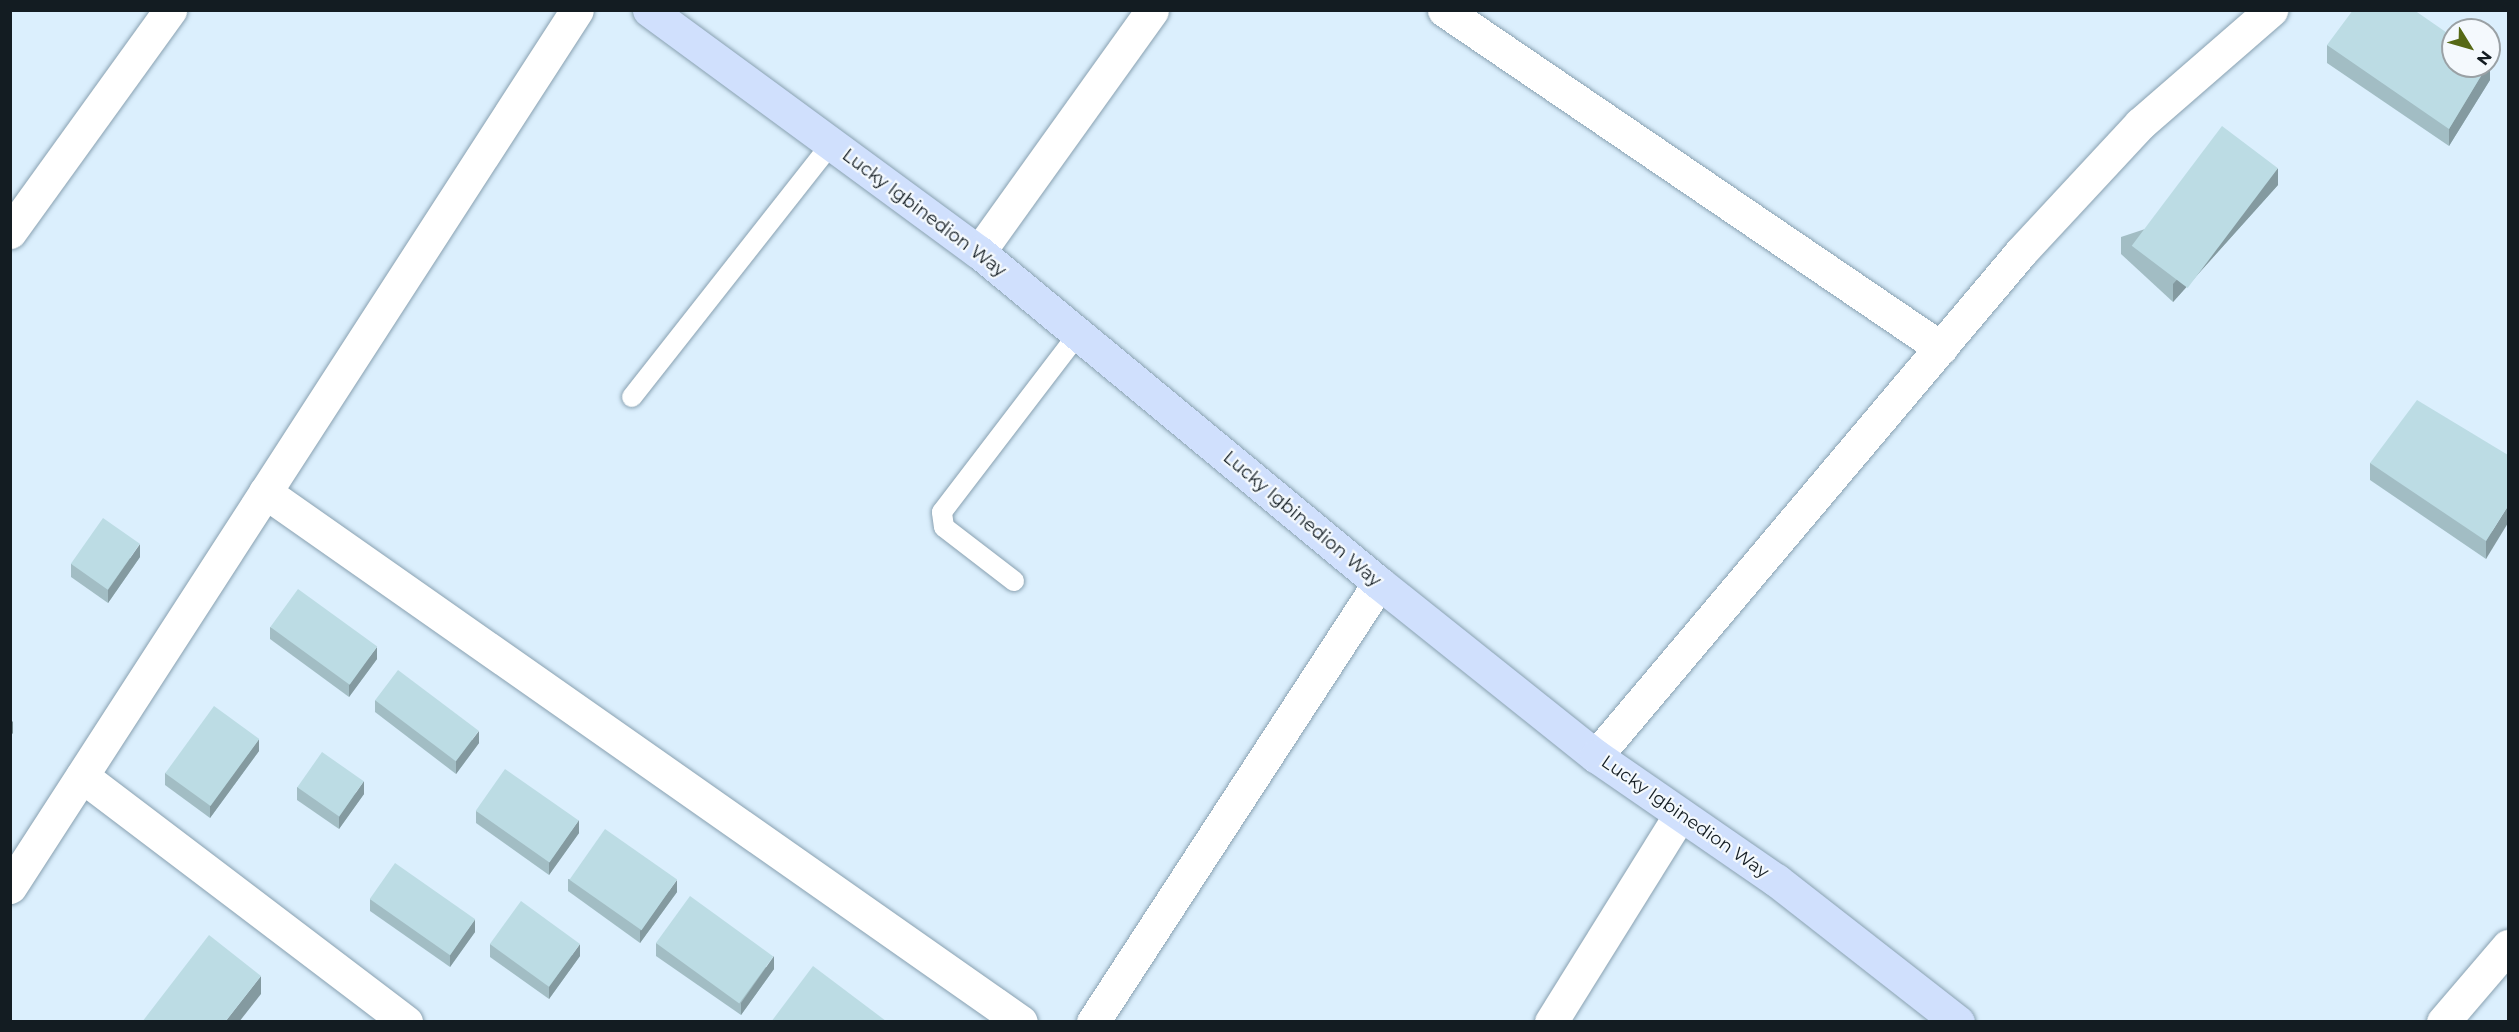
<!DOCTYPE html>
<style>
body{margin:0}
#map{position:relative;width:2519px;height:1032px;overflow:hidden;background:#dbeffd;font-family:Montserrat,sans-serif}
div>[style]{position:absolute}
.roads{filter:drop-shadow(0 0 2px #89a1b1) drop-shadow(0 0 2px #89a1b1)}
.lane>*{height:20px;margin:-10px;padding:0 10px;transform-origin:10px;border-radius:10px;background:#fff}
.street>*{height:33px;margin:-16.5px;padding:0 16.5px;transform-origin:16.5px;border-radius:16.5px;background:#fff}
.secondary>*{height:33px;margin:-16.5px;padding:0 16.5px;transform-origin:16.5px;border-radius:16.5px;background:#d0e0fd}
.wall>*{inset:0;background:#a2bdc4}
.shaded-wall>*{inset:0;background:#849aa0}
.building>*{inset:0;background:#bcdce4;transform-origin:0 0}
span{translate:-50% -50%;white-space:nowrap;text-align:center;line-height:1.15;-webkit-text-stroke:4.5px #f4f9fd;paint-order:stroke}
.street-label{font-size:18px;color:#131c22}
.frame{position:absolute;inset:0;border:12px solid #131c22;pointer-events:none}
.north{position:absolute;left:2441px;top:18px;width:60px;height:60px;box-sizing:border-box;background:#f4f9fd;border:2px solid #9aa1a5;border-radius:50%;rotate:127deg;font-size:16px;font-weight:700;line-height:24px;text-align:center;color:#131c22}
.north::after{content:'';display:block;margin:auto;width:21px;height:27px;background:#566916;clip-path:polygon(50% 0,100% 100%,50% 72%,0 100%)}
</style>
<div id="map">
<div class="roads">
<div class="lane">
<div style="left:632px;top:397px;width:322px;rotate:-51.8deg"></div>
<div style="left:1014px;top:581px;width:88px;rotate:-142.4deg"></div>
<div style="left:944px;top:527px;width:15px;rotate:-98deg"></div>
<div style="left:942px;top:512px;width:224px;rotate:-52.6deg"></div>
</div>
<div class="street">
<div style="left:1444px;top:10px;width:601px;rotate:34.22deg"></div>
<div style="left:10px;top:232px;width:274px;rotate:-54.2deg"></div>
<div style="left:979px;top:252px;width:297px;rotate:-54.4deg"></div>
<div style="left:265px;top:492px;width:923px;rotate:35.03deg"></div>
<div style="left:1596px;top:756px;width:659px;rotate:-49.86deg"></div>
<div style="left:2021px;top:252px;width:175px;rotate:-47.1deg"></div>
<div style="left:2140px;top:124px;width:174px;rotate:-41deg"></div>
<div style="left:82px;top:776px;width:407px;rotate:37.2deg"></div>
<div style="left:10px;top:887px;width:1044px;rotate:-57.12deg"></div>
<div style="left:1093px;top:1022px;width:524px;rotate:-56.92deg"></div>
<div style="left:1551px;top:1022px;width:244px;rotate:-58.1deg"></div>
<div style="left:2443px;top:1022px;width:100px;rotate:-49.5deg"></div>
</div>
<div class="secondary">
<div style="left:649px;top:10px;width:409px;rotate:36.3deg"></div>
<div style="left:979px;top:252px;width:519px;rotate:39.61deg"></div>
<div style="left:1379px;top:583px;width:278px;rotate:38.6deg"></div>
<div style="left:1596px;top:756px;width:219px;rotate:34.6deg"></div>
<div style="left:1776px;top:880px;width:231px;rotate:38deg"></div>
</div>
</div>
<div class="wall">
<div style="clip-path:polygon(2327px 45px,2490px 80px,2449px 146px,2327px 63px)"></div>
<div style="clip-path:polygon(2278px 185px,2173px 302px,2121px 254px,2121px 237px)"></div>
<div style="clip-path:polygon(2508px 455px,2486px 559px,2370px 480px,2370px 463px)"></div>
<div style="clip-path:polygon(140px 557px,108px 603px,71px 577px,71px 564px)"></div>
<div style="clip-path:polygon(270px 627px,377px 659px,349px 697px,270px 639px)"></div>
<div style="clip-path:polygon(375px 700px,479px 743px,456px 774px,375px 712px)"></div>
<div style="clip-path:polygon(259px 751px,210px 818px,165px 785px,165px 773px)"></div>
<div style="clip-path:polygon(297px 787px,364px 794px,339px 829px,297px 800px)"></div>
<div style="clip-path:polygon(476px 811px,579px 833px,549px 875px,476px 823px)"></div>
<div style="clip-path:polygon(568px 879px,677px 892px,640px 943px,568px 891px)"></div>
<div style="clip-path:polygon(370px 899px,475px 932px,450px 967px,370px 911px)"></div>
<div style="clip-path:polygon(656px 943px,774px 969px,741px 1015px,656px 956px)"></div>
<div style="clip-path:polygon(490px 944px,580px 956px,549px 999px,490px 957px)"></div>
</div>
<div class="shaded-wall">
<div style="clip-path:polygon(2490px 62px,2490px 80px,2449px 146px,2449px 129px,2487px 66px,2489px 66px)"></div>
<div style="clip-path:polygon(2278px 168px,2278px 185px,2173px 302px,2173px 284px)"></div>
<div style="clip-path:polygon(2508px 506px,2508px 523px,2486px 559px,2486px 541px)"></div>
<div style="clip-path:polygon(140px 544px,140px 557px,108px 603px,108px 590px)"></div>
<div style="clip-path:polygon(377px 647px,377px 659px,349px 697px,349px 684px)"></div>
<div style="clip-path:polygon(13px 721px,13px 733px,10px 737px,10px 724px)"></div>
<div style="clip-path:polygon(479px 731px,479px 743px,456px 774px,456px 761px)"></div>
<div style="clip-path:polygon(259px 739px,259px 751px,210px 818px,210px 805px)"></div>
<div style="clip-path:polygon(364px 781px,364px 794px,339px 829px,339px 817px)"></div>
<div style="clip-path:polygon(579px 820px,579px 833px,549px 875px,549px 862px)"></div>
<div style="clip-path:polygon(677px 880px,677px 892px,640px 943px,640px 931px)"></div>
<div style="clip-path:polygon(475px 919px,475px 932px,450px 967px,450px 955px)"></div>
<div style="clip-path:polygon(580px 944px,580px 956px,549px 999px,549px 987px)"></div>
<div style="clip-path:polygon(774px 956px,774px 969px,741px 1015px,741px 1003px)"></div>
<div style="clip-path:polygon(261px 976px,261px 994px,239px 1022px,225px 1022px)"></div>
</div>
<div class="building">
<div style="clip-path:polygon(2353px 10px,2414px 10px,2453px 37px,2453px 66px,2487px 66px,2449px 129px,2327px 45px)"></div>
<div style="left:2222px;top:126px;width:70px;height:150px;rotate:37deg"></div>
<div style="clip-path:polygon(2417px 400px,2508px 455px,2508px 506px,2486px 541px,2370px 463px)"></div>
<div style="left:103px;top:518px;width:45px;height:56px;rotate:35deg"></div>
<div style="left:298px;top:589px;width:98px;height:47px;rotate:36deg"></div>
<div style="left:398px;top:670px;width:101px;height:38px;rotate:37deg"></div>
<div style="left:214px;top:706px;width:56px;height:83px;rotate:36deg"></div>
<div style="left:322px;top:752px;width:51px;height:43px;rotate:35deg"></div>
<div style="left:505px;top:769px;width:90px;height:51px;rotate:35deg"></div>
<div style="left:605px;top:829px;width:88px;height:62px;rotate:35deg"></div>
<div style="left:395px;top:863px;width:98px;height:44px;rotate:35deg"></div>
<div style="left:690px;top:896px;width:103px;height:58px;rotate:36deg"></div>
<div style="left:521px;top:901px;width:73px;height:53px;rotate:36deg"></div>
<div style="clip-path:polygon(209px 935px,261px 976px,225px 1022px,142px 1022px)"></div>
<div style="clip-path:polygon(813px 966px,886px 1021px,885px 1022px,771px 1022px)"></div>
</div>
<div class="street-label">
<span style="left:924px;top:213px;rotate:37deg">Lucky Igbinedion Way</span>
<span style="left:1302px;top:519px;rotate:40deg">Lucky Igbinedion Way</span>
<span style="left:1685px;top:817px;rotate:35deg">Lucky Igbinedion Way</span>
</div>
<div class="frame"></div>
<div class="north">N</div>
</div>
